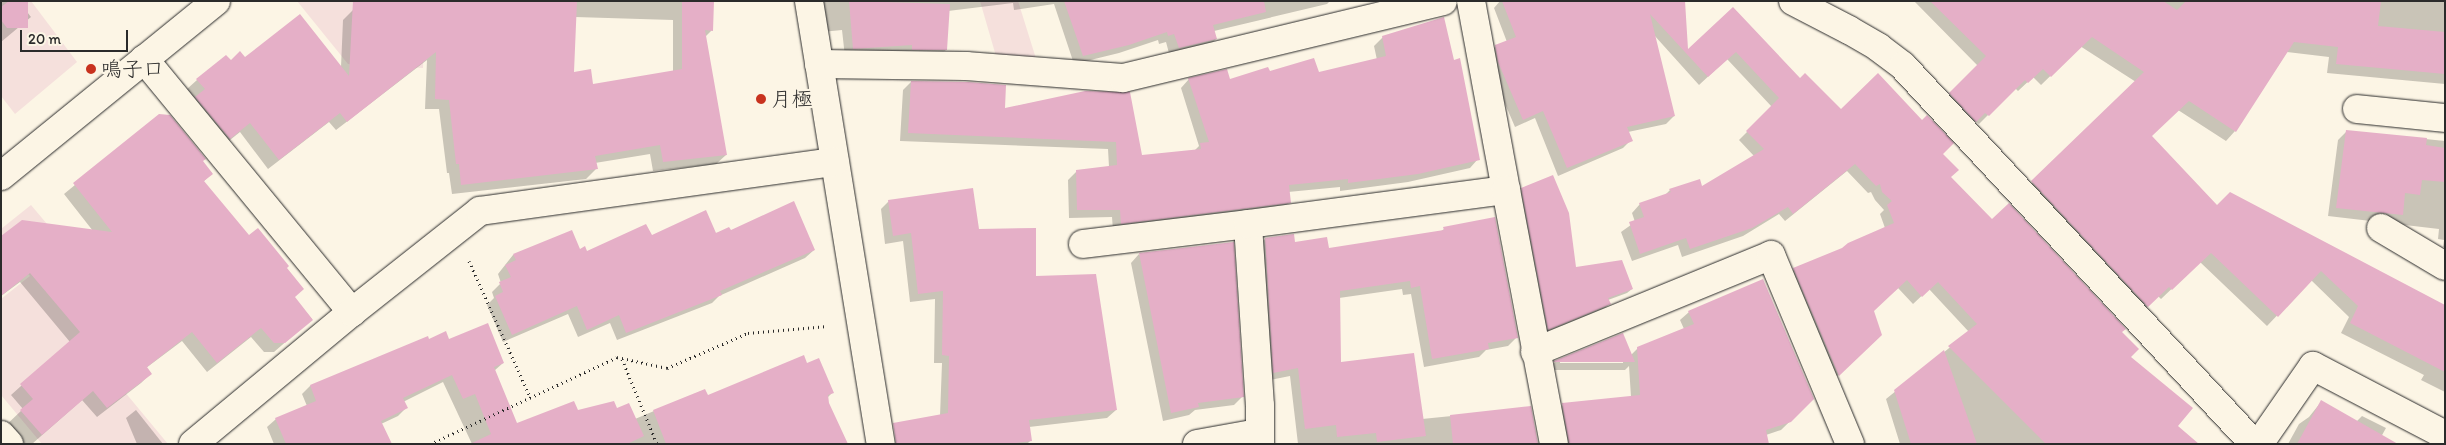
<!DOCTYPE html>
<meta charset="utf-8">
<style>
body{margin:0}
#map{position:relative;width:2446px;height:445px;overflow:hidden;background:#fcf5e5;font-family:Itim,"Klee One",sans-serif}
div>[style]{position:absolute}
.built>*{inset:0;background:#f5e0dc}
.shadow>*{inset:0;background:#0003}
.building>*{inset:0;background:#e5afc7}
.path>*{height:3px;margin-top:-1.5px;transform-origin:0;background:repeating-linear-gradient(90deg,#2b2b2b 0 1px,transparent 0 5px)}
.roads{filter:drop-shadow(0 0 1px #2b2b2b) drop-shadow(0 0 1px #2b2b2b)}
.minor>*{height:28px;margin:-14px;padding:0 14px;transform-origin:14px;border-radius:14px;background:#fcf5e5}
.tertiary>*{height:28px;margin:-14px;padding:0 14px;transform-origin:14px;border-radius:14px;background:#fcf5e5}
.dots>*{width:14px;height:14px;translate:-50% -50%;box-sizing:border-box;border:2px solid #fcf5e5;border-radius:50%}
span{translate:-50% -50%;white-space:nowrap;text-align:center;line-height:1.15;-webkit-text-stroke:4.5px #fcf5e5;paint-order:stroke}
.poi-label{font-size:21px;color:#2b2b2b}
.left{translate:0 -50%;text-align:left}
.frame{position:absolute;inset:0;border:2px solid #2b2b2b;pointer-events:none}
.scale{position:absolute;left:20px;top:30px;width:108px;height:22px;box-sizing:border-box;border:2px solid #2b2b2b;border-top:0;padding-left:6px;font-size:15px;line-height:18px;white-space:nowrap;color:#2b2b2b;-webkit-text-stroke:4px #fcf5e5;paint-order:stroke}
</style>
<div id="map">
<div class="built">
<div style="clip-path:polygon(1px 1px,31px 1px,77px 62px,15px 114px,1px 96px)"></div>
<div style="clip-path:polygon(297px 1px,425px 1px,423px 68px,348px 64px)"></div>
<div style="clip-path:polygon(980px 1px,1018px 1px,1038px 65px,998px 63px)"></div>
<div style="clip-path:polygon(31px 205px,117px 307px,80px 338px,168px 444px,42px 444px,1px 395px,1px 299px,30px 276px,1px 242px,1px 229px)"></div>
</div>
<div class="shadow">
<div style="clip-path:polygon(1px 1px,25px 1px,21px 4px,31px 17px,1px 42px)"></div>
<div style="clip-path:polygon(evenodd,362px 1px,713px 1px,712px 30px,705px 37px,726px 155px,716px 164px,653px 171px,650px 154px,595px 163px,596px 169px,586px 179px,452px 194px,449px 173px,447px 173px,439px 109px,425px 109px,427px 60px,336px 130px,329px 122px,268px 169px,240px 132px,220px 148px,186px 107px,195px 99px,187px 89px,197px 80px,231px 62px,244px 58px,341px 67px,343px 20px,362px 1px,575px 17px,673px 20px,673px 72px,592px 86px,573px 73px,575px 17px)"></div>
<div style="clip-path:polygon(817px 1px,1330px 1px,1327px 4px,1214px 31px,1216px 39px,1207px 48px,1170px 57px,1166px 42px,1159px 44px,1158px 40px,1119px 53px,1074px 64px,1054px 4px,1014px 10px,1013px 3px,948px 11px,946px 50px,937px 58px,845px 57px,842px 30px,822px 32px)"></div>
<div style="clip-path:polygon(1500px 1px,1683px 1px,1687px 51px,1733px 8px,1800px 80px,1841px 111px,1942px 154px,1950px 177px,1992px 221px,2120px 332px,2129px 357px,2176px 426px,2197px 444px,1900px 444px,1886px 399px,1969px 332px,1929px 289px,1913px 304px,1898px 288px,1872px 311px,1881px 335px,1830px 383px,1786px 277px,1794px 269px,1843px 249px,1885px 228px,1880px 214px,1884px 210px,1875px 200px,1871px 192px,1868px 193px,1847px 171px,1785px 221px,1779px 214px,1743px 236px,1682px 257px,1678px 245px,1632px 261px,1621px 232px,1635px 222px,1632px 213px,1640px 204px,1664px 196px,1670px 190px,1702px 188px,1754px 156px,1739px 140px,1772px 107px,1727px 59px,1699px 85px,1654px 35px,1674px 116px,1666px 124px,1628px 132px,1631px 140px,1623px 148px,1558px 176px,1535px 118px,1515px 127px,1491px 71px,1488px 54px,1496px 46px,1507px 42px,1494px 8px)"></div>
<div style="clip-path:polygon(1914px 1px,2010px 1px,2070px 57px,2041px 85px,2033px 77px,2018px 91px,2015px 88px,1979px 124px,1975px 121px,1966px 130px,1941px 103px,1978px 66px)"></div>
<div style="clip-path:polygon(2109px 1px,2163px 3px,2163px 1px,2445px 1px,2445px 84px,2327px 73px,2329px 57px,2287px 52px,2235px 131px,2226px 141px,2178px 110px,2150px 136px,2217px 206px,2445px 328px,2445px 392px,2421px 380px,2424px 375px,2341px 333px,2349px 317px,2311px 280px,2267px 326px,2200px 262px,2161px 299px,2158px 296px,2138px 316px,2023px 192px,2136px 82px,2080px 46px)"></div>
<div style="clip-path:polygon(1383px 37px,1478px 159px,1470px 168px,1408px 182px,1340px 191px,1340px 187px,1288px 192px,1290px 202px,1281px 210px,1113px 231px,1112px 217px,1069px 218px,1068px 180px,1077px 171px,1109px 167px,1108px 149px,900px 141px,903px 90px,911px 82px,1003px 109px,1086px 92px,1141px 157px,1194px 151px,1199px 146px,1181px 88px,1189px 79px,1229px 81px,1269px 73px,1318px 74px,1377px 60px,1374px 46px)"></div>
<div style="clip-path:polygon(160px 115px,212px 173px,203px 182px,249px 237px,285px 268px,294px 298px,312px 319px,274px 352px,264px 352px,251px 337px,207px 372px,182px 341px,146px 368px,151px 373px,141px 383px,97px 417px,82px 400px,32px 444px,11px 444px,1px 430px,23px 409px,11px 395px,70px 342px,20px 282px,1px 296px,1px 238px,93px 231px,64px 194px)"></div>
<div style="clip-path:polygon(2347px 131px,2445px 141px,2445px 247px,2443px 247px,2444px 240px,2438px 239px,2439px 229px,2328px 216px,2338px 140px)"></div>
<div style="clip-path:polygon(1522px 189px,1575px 269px,1632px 289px,1627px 293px,1608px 300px,1609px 304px,1605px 308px,1544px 333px,1517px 194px)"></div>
<div style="clip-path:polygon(889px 201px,978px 230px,1035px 277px,1116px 410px,1107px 418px,1029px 427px,1031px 440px,1027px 444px,899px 444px,940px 416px,942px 363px,934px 363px,935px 299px,910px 302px,903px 241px,885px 244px,881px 209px)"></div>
<div style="clip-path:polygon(1444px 229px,1517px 337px,1508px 346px,1486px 350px,1479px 357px,1424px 367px,1411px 294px,1403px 295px,1402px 289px,1339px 298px,1340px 363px,1422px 419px,1530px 408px,1534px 444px,1298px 444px,1290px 376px,1265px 381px,1256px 247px,1265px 239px,1328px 249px,1440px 232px)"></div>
<div style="clip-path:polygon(730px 232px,814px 250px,805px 258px,719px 296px,712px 303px,617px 340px,610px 323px,578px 337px,568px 314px,503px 342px,487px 305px,494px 298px,492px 292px,501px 283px,498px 274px,513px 255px,579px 250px,587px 252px,651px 237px)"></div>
<div style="clip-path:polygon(1139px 254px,1242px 397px,1234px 405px,1195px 410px,1189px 415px,1163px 421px,1131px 263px)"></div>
<div style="clip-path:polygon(evenodd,1689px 312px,1813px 399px,1781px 430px,1766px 435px,1762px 444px,1568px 444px,1555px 413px,1564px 404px,1631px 397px,1629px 366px,1625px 370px,1547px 370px,1555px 362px,1622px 334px,1631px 355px,1638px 348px,1684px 329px,1680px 320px,1689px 312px,1560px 360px,1623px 361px,1623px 363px,1560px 363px,1560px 360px)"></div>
<div style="clip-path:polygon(427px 338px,428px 341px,449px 341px,503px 363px,494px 371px,517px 425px,577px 412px,617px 410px,635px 419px,704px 390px,707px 397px,806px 365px,832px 393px,827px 398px,828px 403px,847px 444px,472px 444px,443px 382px,403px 402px,406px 408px,398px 416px,381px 424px,390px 444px,274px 444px,267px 427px,276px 419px,307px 406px,302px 394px,310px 386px)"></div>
<div style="clip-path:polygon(2321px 402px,2356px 422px,2362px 416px,2386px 428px,2381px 437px,2393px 444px,2288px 444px,2299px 424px,2309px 417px)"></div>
<div style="clip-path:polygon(136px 410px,163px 444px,137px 444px,126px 418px)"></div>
</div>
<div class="building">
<div style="clip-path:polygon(9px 1px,28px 1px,28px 28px,7px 28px,1px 20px,1px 7px)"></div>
<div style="clip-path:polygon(353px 1px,577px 1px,574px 72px,591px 69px,593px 84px,682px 69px,682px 1px,714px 1px,713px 31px,705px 30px,727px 155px,663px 162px,660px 145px,595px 156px,598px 169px,461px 185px,459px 164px,456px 164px,449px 100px,435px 99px,436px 52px,347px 122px,340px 113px,279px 160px,250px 123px,230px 139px,195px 97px,205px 89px,196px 79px,226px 55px,231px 60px,240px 51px,245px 57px,300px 14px,349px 76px)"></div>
<div style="clip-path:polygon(849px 1px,950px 4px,947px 50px,912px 50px,912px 45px,853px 49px)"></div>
<div style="clip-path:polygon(1064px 1px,1264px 1px,1266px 12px,1213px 25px,1217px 39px,1179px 48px,1174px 34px,1168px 36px,1167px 32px,1129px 45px,1083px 56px)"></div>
<div style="clip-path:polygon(1502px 1px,1685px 1px,1688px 49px,1733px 7px,1800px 78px,1805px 73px,1841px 109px,1878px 73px,1922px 120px,1927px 115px,1954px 143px,1943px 154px,1959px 170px,1951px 177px,1992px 219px,2009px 203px,2126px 329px,2122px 332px,2139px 349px,2131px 357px,2193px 408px,2178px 426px,2199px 444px,2046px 444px,1948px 346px,1977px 324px,1938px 282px,1922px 297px,1907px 280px,1874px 311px,1882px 335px,1839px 376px,1793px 268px,1842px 248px,1848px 243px,1894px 223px,1887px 205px,1892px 201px,1882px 192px,1880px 184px,1876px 186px,1855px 164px,1793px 214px,1788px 207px,1752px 228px,1690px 249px,1686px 238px,1640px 254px,1629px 222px,1644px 217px,1639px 203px,1671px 192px,1669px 189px,1700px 179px,1702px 186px,1764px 149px,1746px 131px,1779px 98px,1736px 52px,1708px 77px,1650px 14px,1675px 116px,1627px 127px,1633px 141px,1567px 168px,1543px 111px,1523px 120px,1498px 62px,1495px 45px,1516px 37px)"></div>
<div style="clip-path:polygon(1930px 1px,2163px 1px,2177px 10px,2186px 1px,2381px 1px,2378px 26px,2445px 32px,2445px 74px,2336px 64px,2338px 47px,2294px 42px,2236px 132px,2189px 101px,2152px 136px,2217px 205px,2230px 192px,2445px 305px,2445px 372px,2350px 323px,2358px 306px,2321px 271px,2278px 317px,2211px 253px,2172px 290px,2169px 287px,2148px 307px,2031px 181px,2144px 72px,2092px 37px,2051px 77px,2043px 69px,2028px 83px,2025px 80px,1989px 116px,1985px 113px,1976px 122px,1949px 93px,1986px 56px)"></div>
<div style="clip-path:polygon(1444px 17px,1454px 60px,1460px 58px,1480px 160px,1418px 174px,1348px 183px,1348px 179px,1289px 185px,1291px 203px,1121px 224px,1120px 210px,1077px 210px,1076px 170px,1117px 165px,1116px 142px,908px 133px,911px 81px,968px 82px,1006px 85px,1005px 108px,1085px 91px,1130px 92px,1142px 155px,1201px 149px,1200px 143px,1209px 142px,1188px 78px,1227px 69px,1230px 79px,1268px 67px,1270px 71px,1314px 58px,1319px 72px,1386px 56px,1382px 36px)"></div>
<div style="clip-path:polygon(159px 114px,170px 115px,206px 159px,203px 161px,213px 174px,204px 181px,249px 235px,258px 228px,289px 266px,287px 268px,304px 289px,295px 297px,313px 320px,285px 343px,274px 343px,261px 328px,217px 363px,192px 332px,147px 367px,152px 374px,107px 408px,93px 391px,42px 435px,20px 410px,33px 399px,20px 384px,80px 332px,30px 273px,1px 296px,1px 236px,22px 220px,112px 232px,73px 183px)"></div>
<div style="clip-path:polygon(2346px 130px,2427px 138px,2426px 145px,2445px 148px,2445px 182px,2422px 180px,2420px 195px,2405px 193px,2403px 215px,2336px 208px)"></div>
<div style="clip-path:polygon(1553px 175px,1569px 213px,1576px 267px,1622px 260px,1633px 289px,1608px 298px,1611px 304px,1548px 330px,1521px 188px)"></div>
<div style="clip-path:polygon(973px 188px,979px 229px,1036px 228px,1036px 276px,1096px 274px,1117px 410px,1029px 420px,1032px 441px,1007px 444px,896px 444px,893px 423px,948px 413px,949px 356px,942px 355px,943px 291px,918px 294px,911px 233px,893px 236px,888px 200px)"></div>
<div style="clip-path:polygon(794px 201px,815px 250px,720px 291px,722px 295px,626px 333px,619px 315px,587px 330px,577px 306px,512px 335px,495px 296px,503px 292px,499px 282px,511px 277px,505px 265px,516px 260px,513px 254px,572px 230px,580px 249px,585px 246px,587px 251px,646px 224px,652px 235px,706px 210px,716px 233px,729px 227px,731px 230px)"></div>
<div style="clip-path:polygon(1495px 217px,1518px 338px,1488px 343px,1489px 349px,1432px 359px,1420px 286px,1411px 288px,1410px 281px,1340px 291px,1341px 362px,1414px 353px,1426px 436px,1377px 442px,1376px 433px,1337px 437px,1336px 425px,1305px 429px,1298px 368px,1273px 373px,1265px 238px,1294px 234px,1295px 242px,1327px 237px,1329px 248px,1444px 230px,1443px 227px)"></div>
<div style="clip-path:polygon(1234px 242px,1244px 397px,1198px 403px,1199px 407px,1171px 413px,1139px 253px)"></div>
<div style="clip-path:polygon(1763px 279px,1814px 399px,1791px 422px,1766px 430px,1769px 444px,1569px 444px,1562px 403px,1640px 395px,1637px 347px,1694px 324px,1688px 311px)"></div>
<div style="clip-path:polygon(488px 323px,504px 363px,494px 367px,517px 423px,574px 401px,578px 410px,614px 401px,617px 408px,629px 403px,644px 436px,627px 444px,470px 444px,491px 434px,475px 394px,463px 399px,452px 375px,403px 398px,408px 408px,381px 421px,392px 444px,286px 444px,275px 418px,316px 401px,310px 385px,428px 336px,429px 339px,446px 331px,449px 339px)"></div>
<div style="clip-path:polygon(1623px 333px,1635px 362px,1554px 362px,1554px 361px)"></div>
<div style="clip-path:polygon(1944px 350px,1977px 444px,1911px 444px,1894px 390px)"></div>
<div style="clip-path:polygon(804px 355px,807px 363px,819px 358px,834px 393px,828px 395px,829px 403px,848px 444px,666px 444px,653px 410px,705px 389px,708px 395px)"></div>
<div style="clip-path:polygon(2321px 400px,2398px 444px,2297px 444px)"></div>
<div style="clip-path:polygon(1531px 406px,1538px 444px,1453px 444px,1450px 415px)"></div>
</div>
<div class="path">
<div style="left:469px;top:261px;width:149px;rotate:65.8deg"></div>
<div style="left:622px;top:359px;width:92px;rotate:67.6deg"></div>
<div style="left:430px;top:444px;width:206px;rotate:-24.9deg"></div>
<div style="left:617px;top:357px;width:51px;rotate:12.4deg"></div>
<div style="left:667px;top:368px;width:88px;rotate:-23.4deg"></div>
<div style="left:748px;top:333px;width:80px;rotate:-5deg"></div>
</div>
<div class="roads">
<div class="minor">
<div style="left:809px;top:1px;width:449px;rotate:80.8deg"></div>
<div style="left:1471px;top:1px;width:192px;rotate:79.5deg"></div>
<div style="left:1793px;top:1px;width:63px;rotate:27.4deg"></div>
<div style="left:1849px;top:30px;width:34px;rotate:30deg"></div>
<div style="left:1878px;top:47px;width:31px;rotate:37deg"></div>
<div style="left:1903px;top:66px;width:516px;rotate:47.12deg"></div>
<div style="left:144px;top:59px;width:328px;rotate:50.6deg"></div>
<div style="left:819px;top:64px;width:147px;rotate:0.8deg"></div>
<div style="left:966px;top:66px;width:157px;rotate:4.4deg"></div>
<div style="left:1123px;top:78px;width:329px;rotate:-13.5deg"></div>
<div style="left:2357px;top:109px;width:88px;rotate:5.8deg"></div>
<div style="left:2381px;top:228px;width:74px;rotate:30.7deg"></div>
<div style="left:1083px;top:244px;width:166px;rotate:-6.9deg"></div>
<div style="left:1535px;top:352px;width:255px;rotate:-22.3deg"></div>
<div style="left:1771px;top:255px;width:205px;rotate:67.3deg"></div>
<div style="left:1px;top:435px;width:12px;rotate:48deg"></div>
<div style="left:193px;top:444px;width:207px;rotate:-39.7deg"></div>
<div style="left:352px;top:312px;width:163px;rotate:-38.3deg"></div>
<div style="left:480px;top:211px;width:358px;rotate:-7.9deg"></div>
<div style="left:1197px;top:444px;width:62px;rotate:-10.2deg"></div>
<div style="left:1260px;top:444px;width:38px;rotate:-90deg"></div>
<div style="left:1260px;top:406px;width:182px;rotate:-93.8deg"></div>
<div style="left:1248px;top:224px;width:260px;rotate:-7.5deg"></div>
<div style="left:1506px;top:190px;width:258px;rotate:79.3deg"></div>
<div style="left:2259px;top:444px;width:95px;rotate:-55.3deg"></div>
<div style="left:2313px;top:366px;width:149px;rotate:27.6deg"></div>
</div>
<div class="tertiary">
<div style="left:1px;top:176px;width:277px;rotate:-39.1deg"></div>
</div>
</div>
<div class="dots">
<div style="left:91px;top:69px;background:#c8321e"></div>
<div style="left:761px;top:99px;background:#c8321e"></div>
</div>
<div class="poi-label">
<span class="left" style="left:101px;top:69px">鳴子口</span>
<span class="left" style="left:771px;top:99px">月極</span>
</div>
<div class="frame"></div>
<div class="scale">20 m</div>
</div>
